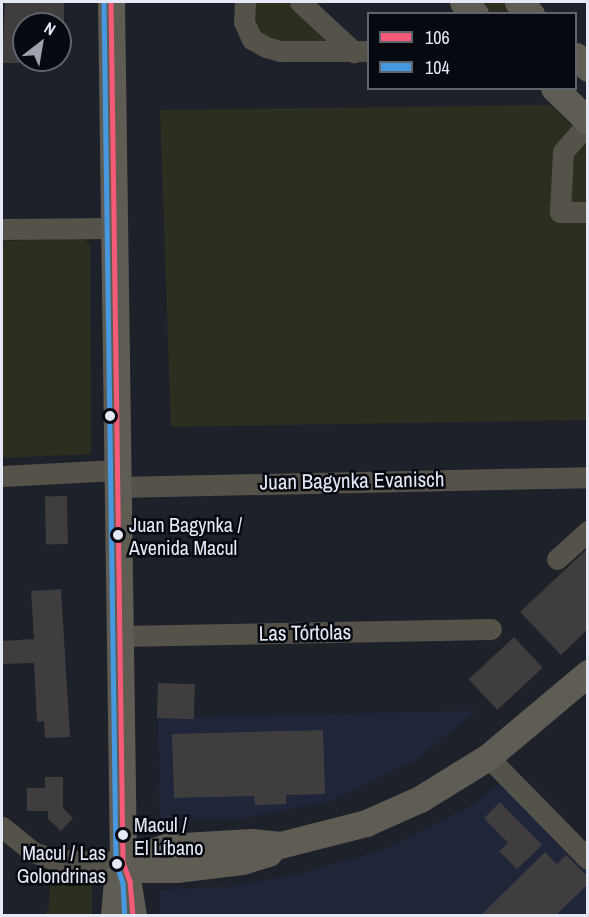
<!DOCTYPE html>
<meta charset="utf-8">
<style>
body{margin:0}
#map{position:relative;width:589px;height:917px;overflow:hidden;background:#1d212a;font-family:"Archivo Narrow",sans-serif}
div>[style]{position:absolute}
.built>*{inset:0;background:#1f263a}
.green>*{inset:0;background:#2c2e20}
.building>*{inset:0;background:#3f3d3e;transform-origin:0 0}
.minor>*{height:21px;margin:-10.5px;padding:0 10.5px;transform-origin:10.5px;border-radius:10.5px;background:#55524a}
.major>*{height:27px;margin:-13.5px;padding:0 13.5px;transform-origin:13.5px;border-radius:13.5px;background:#5f5c53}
.bus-1>*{height:4.5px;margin:-2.25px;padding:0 2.25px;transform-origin:2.25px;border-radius:2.25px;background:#f75a77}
.bus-2>*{height:4.5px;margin:-2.25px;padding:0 2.25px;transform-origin:2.25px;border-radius:2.25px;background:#4699e1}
.dots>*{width:16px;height:16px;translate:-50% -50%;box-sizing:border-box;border:3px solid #060910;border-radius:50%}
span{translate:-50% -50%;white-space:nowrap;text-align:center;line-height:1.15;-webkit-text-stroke:5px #060910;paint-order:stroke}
.bus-label{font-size:20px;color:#e4e9f5}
.left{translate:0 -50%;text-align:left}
.right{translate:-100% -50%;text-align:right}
.street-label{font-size:21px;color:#e4e9f5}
.frame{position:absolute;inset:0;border:3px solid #e4e9f5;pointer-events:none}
.legend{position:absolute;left:367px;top:12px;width:210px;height:78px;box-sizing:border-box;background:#060910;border:2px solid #5f636c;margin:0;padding:8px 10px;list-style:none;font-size:18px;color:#e4e9f5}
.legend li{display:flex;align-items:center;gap:12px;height:30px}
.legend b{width:30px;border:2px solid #5f636c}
.north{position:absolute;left:12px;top:12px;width:60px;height:60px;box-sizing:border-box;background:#060910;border:2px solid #5f636c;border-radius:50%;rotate:31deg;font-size:16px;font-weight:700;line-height:24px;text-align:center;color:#e4e9f5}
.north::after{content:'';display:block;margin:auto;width:21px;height:27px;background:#9ea3ae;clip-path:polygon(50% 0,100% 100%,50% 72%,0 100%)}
</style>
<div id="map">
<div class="built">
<div style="clip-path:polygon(475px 711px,416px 760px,330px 801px,238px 819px,160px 818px,158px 718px)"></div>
<div style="clip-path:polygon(514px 771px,587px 848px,587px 915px,159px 915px,159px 890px,229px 887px,300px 874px,389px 848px,474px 805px)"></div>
</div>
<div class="green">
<div style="clip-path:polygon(252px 2px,287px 2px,328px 42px,280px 47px,255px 32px)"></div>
<div style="clip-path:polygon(475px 2px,506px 2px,519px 13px,487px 13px)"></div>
<div style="clip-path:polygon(551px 105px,587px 141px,587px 420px,171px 427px,160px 110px)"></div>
<div style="clip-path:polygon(82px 238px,90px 244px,91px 454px,2px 458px,2px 241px)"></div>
<div style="clip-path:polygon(50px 882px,92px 882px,92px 915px,44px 915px,49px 910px)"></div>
</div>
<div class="building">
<div style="clip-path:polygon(evenodd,5px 2px,64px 2px,64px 63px,2px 63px,5px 2px,24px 24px,60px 24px,60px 60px,24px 60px,24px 24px)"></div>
<div style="left:67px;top:496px;width:48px;height:22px;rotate:89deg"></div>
<div style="clip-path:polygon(588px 548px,588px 629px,561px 655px,520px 612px)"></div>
<div style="clip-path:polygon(61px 589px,70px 737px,45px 738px,44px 721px,37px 722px,34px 663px,2px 664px,2px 641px,34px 639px,31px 591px)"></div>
<div style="left:514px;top:637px;width:42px;height:62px;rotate:47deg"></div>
<div style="left:158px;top:683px;width:37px;height:35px;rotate:2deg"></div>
<div style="clip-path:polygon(323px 730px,325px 794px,286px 795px,286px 804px,255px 805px,254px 796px,174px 798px,172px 734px)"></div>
<div style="clip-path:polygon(45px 777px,63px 777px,63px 808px,73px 818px,61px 831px,48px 819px,48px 811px,27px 811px,27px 788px,45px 788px)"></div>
<div style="clip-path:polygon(500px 802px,542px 845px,517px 869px,499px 851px,508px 843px,484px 818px)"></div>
<div style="clip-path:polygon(545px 852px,557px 864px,566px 855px,588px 877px,588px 884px,555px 916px,480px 916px)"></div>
</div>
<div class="minor">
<div style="left:245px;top:2px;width:20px;rotate:93deg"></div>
<div style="left:244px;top:22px;width:19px;rotate:65deg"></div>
<div style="left:252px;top:39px;width:16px;rotate:30deg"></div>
<div style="left:266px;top:47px;width:15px;rotate:16deg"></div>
<div style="left:280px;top:51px;width:88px"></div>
<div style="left:300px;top:2px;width:74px;rotate:42.8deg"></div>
<div style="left:588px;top:123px;width:38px;rotate:131deg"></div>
<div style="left:563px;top:152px;width:60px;rotate:92.9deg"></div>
<div style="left:560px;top:212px;width:28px"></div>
<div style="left:2px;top:229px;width:112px;rotate:-0.5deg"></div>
<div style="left:2px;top:476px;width:115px;rotate:-3deg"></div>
<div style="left:117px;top:487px;width:471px;rotate:-1.2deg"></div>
<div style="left:557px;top:559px;width:42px;rotate:-42.1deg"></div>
<div style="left:120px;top:636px;width:371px;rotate:-1.1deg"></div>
<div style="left:488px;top:757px;width:143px;rotate:45.6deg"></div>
<div style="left:2px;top:827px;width:40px;rotate:39deg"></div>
<div style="left:33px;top:852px;width:23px;rotate:20deg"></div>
<div style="left:55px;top:860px;width:68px;rotate:1.7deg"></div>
</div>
<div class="major">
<div style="left:111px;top:2px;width:860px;rotate:89.2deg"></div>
<div style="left:123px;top:862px;width:20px;rotate:108deg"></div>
<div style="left:117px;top:881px;width:35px;rotate:95deg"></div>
<div style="left:463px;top:2px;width:17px;rotate:45deg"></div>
<div style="left:518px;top:2px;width:18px;rotate:43deg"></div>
<div style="left:576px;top:56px;width:17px;rotate:45deg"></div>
<div style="left:554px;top:88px;width:47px;rotate:44.1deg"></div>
<div style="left:123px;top:862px;width:46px;rotate:-19.2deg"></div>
<div style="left:166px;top:847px;width:86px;rotate:-3.3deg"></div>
<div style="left:252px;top:842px;width:28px;rotate:6deg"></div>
<div style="left:280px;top:845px;width:89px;rotate:-14.3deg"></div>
<div style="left:366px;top:823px;width:59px;rotate:-24deg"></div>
<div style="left:420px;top:799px;width:80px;rotate:-31.7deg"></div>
<div style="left:488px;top:757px;width:131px;rotate:-40deg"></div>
<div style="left:123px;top:862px;width:20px;rotate:20deg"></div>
<div style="left:142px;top:869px;width:34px"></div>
<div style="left:176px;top:869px;width:66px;rotate:-6.9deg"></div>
<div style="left:242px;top:861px;width:28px;rotate:-17deg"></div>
<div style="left:125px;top:866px;width:51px;rotate:80.9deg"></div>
</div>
<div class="bus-1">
<div style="left:111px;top:2px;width:860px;rotate:89.2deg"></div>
<div style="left:123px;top:862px;width:20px;rotate:70deg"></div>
<div style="left:130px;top:881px;width:35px;rotate:85deg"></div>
</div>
<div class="bus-2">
<div style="left:104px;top:2px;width:860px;rotate:89.2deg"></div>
<div style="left:116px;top:862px;width:22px;rotate:72deg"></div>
<div style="left:123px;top:883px;width:33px;rotate:87deg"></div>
</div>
<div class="dots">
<div style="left:110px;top:416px;background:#e4e9f5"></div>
<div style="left:118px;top:535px;background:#e4e9f5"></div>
<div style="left:123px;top:835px;background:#e4e9f5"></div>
<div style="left:117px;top:864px;background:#e4e9f5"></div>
</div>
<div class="bus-label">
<span class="left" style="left:129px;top:536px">Juan Bagynka /<br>Avenida Macul</span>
<span class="left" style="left:134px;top:836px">Macul /<br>El Líbano</span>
<span class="right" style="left:106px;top:864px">Macul / Las<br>Golondrinas</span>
</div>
<div class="street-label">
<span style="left:352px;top:481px;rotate:-1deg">Juan Bagynka Evanisch</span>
<span style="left:305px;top:633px;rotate:-1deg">Las Tórtolas</span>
</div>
<div class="frame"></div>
<ul class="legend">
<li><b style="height:8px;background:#f75a77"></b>106</li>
<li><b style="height:8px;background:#4699e1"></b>104</li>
</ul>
<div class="north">N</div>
</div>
